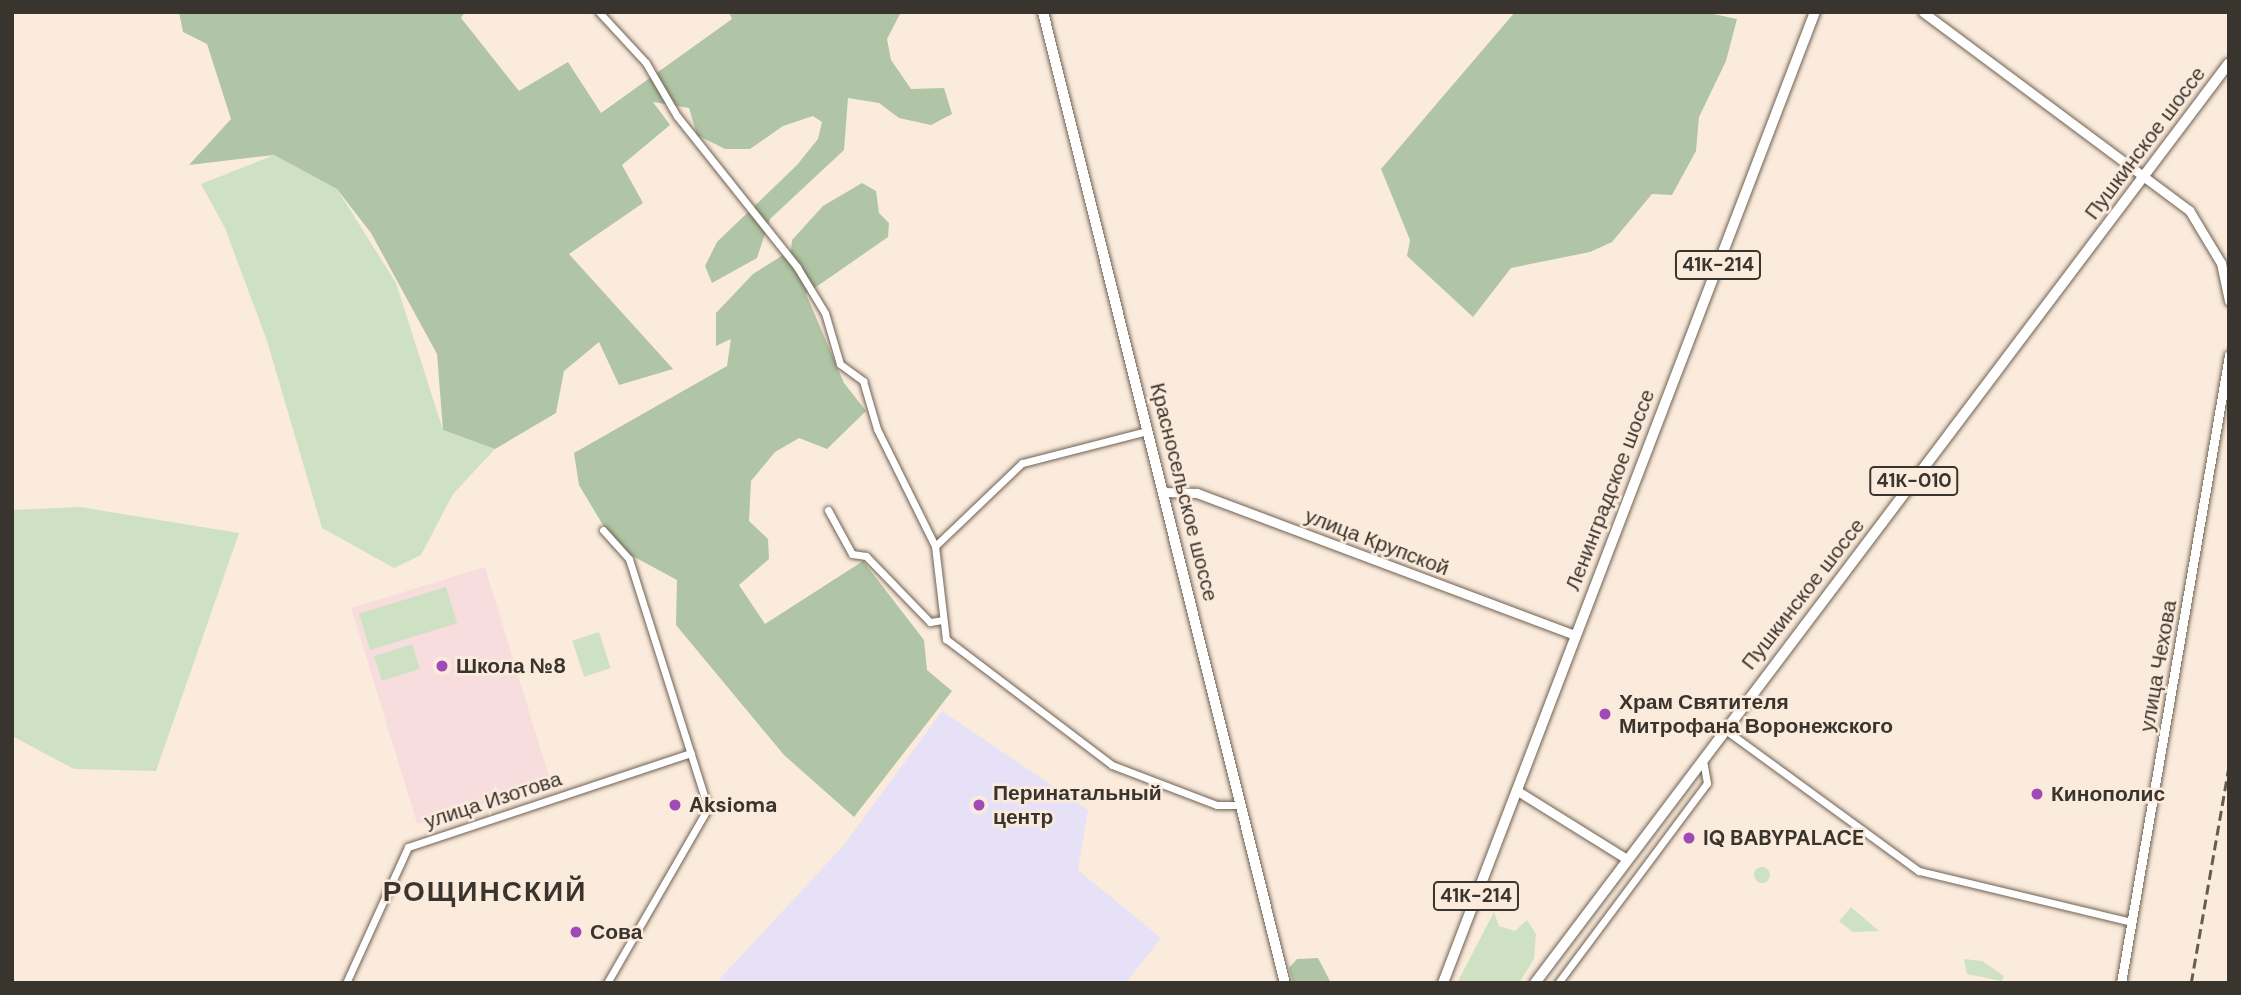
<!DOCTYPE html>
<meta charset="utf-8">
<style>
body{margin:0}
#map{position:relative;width:2241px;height:995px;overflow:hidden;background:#fbebdc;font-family:"DM Sans",sans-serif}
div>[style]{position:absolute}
.education>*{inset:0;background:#f8ddde;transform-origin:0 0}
.medical>*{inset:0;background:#e6e1f6}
.green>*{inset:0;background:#cee2c3;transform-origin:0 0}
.round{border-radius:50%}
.forest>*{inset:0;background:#b0c5a5}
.roads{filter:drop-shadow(0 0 2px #6f6254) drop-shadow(0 0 2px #6f6254)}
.minor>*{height:7px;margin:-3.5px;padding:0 3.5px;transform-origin:3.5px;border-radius:3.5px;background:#fff}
.tertiary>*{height:9px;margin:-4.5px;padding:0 4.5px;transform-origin:4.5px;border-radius:4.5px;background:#fff}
.secondary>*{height:10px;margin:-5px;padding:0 5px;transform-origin:5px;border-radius:5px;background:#fff}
.primary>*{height:10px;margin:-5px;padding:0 5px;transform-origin:5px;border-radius:5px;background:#fff}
.rail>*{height:2.5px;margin-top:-1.25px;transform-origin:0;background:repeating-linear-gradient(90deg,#655d55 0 10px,transparent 0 15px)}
.dots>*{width:19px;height:19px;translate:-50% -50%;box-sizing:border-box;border:4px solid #fbebdc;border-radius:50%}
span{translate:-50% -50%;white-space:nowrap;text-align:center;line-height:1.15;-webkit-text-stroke:5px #fbebdc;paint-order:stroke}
.shield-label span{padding:2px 5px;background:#fbebdc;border:2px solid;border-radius:5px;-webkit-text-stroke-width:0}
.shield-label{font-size:19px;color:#3a342e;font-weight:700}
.street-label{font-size:21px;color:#3a342e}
.poi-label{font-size:21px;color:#3a342e;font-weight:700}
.left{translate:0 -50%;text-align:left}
.district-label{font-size:28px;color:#3a342e;font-weight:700;letter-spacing:2px}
.frame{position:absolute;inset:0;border:14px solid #3a342e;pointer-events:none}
</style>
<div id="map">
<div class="education">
<div style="left:485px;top:567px;width:226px;height:140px;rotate:73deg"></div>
</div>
<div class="medical">
<div style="clip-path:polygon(942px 711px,1088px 810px,1078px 870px,1161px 938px,1126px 983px,716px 983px,844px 845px)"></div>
</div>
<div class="green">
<div style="clip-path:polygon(274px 155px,337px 189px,396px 283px,443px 430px,495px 449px,453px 494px,421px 555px,394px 568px,322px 528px,267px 341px,225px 228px,201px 184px)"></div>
<div style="clip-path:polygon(80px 507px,239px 533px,156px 771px,74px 769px,12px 736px,12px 510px)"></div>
<div style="left:446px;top:587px;width:38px;height:91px;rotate:73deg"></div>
<div style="left:599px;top:632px;width:38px;height:28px;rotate:72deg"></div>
<div style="left:412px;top:644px;width:26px;height:40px;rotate:72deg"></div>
<div class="round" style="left:1754px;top:867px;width:16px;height:16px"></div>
<div style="clip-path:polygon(1851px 907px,1879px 931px,1853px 932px,1839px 921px)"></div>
<div style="clip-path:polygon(1494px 912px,1499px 926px,1515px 931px,1527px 920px,1536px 934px,1534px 959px,1519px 983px,1457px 983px)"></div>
<div style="clip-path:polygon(1964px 959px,1982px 961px,2004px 976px,2002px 981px,1967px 974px)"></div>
</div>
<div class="forest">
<div style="clip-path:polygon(179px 12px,465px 12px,461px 18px,519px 91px,568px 62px,601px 113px,732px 19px,729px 12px,901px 12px,887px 39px,891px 60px,911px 89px,944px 88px,952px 114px,931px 125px,899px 118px,879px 103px,848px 98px,844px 150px,770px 219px,757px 258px,712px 283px,705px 266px,717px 242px,797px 165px,818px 139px,822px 122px,813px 116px,783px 126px,750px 149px,725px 149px,697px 135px,689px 108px,653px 102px,670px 125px,622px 165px,643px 203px,569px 254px,673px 369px,619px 385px,599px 342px,564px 371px,556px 413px,495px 449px,443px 430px,437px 354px,371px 233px,337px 189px,274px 155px,189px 165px,231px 119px,207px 44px,183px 32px)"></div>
<div style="clip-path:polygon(1515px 12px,1704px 12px,1737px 19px,1726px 61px,1699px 117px,1696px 151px,1672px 195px,1652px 194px,1612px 242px,1590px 252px,1511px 268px,1473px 317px,1407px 256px,1410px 240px,1381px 169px)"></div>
<div style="clip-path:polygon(862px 183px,876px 191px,879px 213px,889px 223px,888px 237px,806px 294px,844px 383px,866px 411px,827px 449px,799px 438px,775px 452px,751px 481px,749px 521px,768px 539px,769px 559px,739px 585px,765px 624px,863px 561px,924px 640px,927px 670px,952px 691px,854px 817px,784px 755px,676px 625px,677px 580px,616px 547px,579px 485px,574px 453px,727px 366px,731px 339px,716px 346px,716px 313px,753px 274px,791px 250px,792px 240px,823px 206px)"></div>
<div style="clip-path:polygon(1318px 958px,1331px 983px,1293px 983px,1289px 968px,1297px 959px)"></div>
</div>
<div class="roads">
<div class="minor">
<div style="left:599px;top:12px;width:69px;rotate:47.3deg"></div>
<div style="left:646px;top:63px;width:61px;rotate:59.7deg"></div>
<div style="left:677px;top:116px;width:193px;rotate:51.5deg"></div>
<div style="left:797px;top:267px;width:54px;rotate:58.7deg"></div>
<div style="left:825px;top:313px;width:53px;rotate:73.6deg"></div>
<div style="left:840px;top:364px;width:29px;rotate:36deg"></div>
<div style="left:863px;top:381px;width:50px;rotate:73.7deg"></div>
<div style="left:877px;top:429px;width:131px;rotate:63.6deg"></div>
<div style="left:1147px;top:431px;width:129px;rotate:165.6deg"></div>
<div style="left:1022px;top:463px;width:120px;rotate:136.3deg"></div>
<div style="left:935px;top:546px;width:94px;rotate:83.3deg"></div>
<div style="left:946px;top:639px;width:208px;rotate:37.2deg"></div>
<div style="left:1112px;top:765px;width:112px;rotate:20.9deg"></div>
<div style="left:1217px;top:805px;width:24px"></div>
<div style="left:828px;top:510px;width:50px;rotate:61.4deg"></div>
<div style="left:852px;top:554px;width:14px;rotate:8deg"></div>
<div style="left:866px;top:556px;width:92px;rotate:45.9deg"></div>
<div style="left:930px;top:622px;width:12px;rotate:-9deg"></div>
<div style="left:603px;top:530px;width:39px;rotate:48deg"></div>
<div style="left:629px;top:559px;width:261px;rotate:72.4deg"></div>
<div style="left:708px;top:808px;width:202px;rotate:120deg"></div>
<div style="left:1724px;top:729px;width:241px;rotate:36.1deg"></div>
<div style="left:1919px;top:871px;width:219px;rotate:13.5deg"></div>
<div style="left:346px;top:983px;width:149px;rotate:-65.5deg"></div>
<div style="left:408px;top:847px;width:298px;rotate:-18.4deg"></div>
<div style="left:1558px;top:983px;width:249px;rotate:-53.3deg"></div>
<div style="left:1707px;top:783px;width:22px;rotate:-100deg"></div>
</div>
<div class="tertiary">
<div style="left:1923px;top:12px;width:332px;rotate:36.7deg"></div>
<div style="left:2189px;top:210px;width:62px;rotate:58.9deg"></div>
<div style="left:2221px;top:263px;width:39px;rotate:78deg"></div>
<div style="left:1165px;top:492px;width:32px;rotate:2deg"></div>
<div style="left:1197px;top:493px;width:403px;rotate:20.6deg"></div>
<div style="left:1516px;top:790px;width:131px;rotate:31.9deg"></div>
<div style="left:2121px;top:983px;width:637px;rotate:-80.24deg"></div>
</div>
<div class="secondary">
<div style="left:1043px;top:12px;width:1001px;rotate:76.01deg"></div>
</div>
<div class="primary">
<div style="left:1443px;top:983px;width:1040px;rotate:-69.04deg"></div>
<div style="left:1535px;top:983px;width:1152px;rotate:-52.97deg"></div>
</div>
</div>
<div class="rail">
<div style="left:2191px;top:983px;width:220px;rotate:-80.1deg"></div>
</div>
<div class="dots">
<div style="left:442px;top:666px;background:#a149b5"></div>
<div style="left:1605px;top:714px;background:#a149b5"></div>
<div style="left:2037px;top:794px;background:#a149b5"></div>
<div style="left:675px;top:805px;background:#a149b5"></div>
<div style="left:979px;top:805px;background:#a149b5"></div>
<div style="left:1689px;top:838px;background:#a149b5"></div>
<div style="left:576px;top:932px;background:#a149b5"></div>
</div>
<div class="shield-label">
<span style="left:1718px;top:265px">41К-214</span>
<span style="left:1914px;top:481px">41К-010</span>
<span style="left:1476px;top:896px">41К-214</span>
</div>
<div class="street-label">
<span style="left:2145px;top:143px;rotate:-53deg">Пушкинское шоссе</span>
<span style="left:1610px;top:490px;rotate:-69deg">Ленинградское шоссе</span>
<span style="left:1184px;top:492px;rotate:76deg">Красносельское шоссе</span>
<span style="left:1377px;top:542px;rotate:21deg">улица Крупской</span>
<span style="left:1803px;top:594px;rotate:-52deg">Пушкинское шоссе</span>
<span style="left:2158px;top:666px;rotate:-80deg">улица Чехова</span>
<span style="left:493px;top:800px;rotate:-18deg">улица Изотова</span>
</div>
<div class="poi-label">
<span class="left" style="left:456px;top:666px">Школа №8</span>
<span class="left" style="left:1619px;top:714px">Храм Святителя<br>Митрофана Воронежского</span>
<span class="left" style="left:993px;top:805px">Перинатальный<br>центр</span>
<span class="left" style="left:2051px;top:794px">Кинополис</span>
<span class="left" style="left:689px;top:805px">Aksioma</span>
<span class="left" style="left:1703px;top:838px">IQ BABYPALACE</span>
<span class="left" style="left:590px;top:932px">Сова</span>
</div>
<div class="district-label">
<span style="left:485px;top:892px">РОЩИНСКИЙ</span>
</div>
<div class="frame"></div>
</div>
